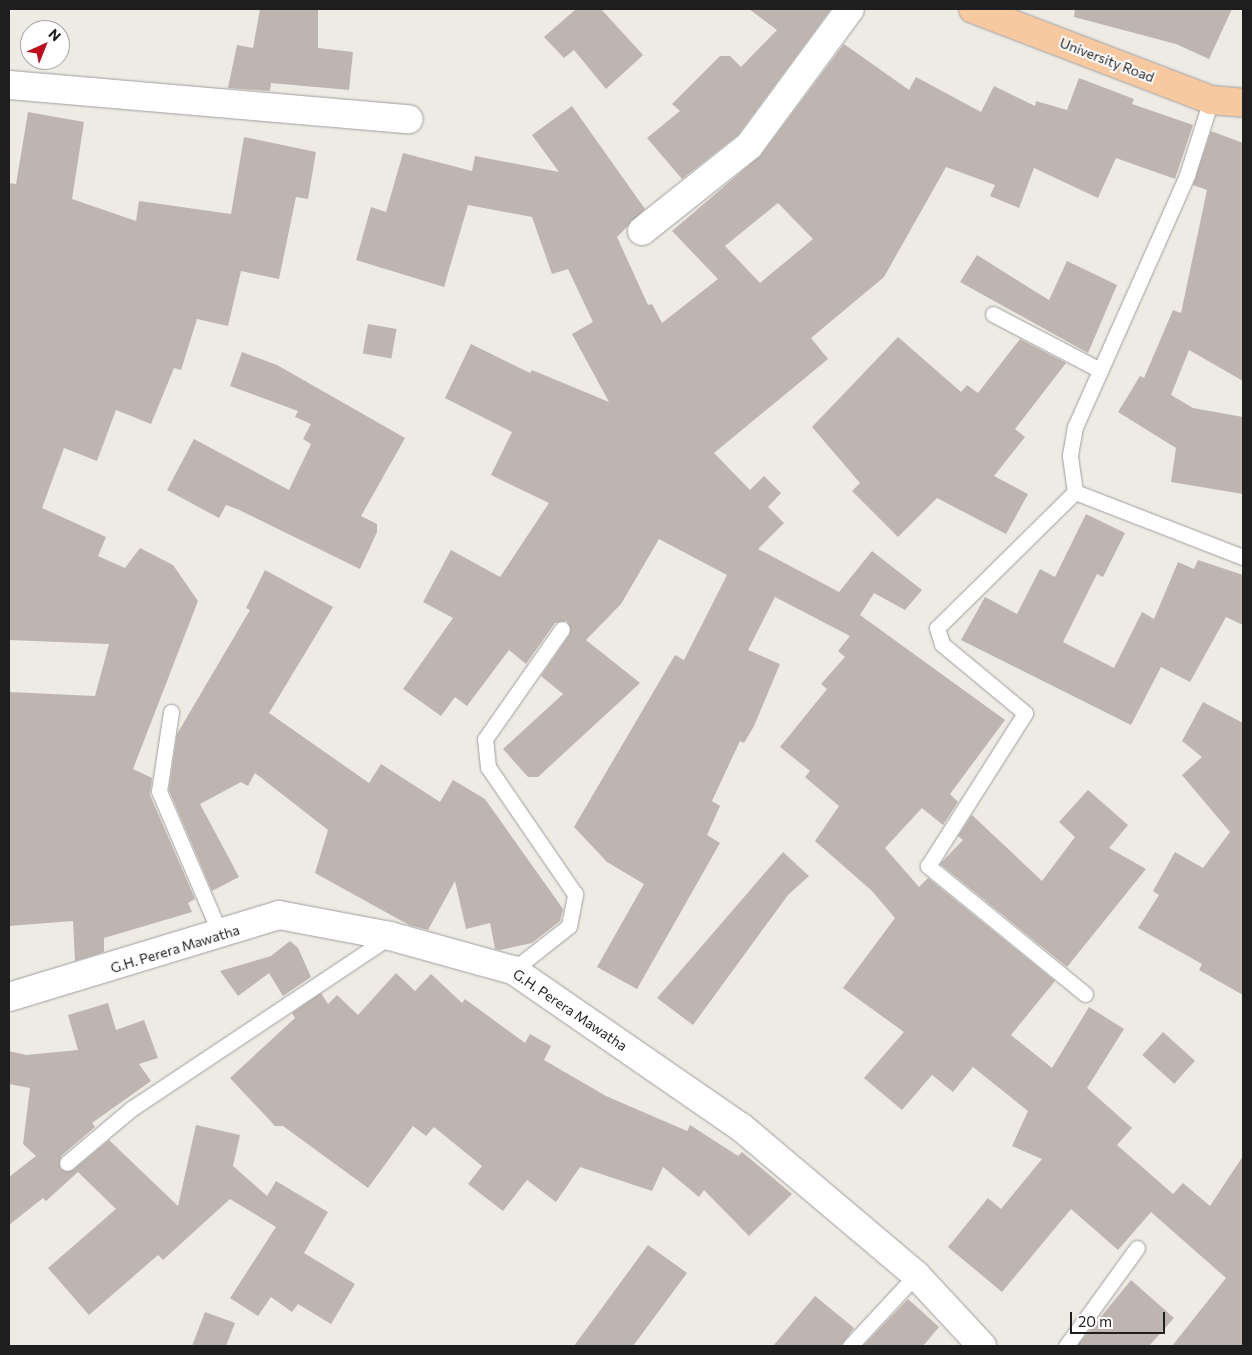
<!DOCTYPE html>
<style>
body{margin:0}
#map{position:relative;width:1252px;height:1355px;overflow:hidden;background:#eeeae4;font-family:Commissioner,sans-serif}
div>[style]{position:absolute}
.building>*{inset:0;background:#beb5b1;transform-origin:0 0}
.roads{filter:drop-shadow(0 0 1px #9f9f9f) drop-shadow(0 0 1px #9f9f9f)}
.service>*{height:15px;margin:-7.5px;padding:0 7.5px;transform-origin:7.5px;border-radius:7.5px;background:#fff}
.minor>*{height:28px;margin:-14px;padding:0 14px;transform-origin:14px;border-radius:14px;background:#fff}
.primary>*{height:28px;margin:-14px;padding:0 14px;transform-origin:14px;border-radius:14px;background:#f6c9a1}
span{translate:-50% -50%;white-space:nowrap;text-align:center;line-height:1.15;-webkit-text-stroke:4px #fff;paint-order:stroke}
.street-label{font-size:14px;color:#1e1e1e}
.frame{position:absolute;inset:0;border:10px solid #1e1e1e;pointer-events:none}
.north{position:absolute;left:20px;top:20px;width:50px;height:50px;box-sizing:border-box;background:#fff;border:1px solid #a5a5a5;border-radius:50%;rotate:44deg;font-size:14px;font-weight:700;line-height:20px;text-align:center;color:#1e1e1e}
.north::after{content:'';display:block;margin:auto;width:18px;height:22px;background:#bf0c1e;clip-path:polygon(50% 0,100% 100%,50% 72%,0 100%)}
.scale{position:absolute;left:1070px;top:1312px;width:95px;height:22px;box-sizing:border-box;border:2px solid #1e1e1e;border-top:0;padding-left:6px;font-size:15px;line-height:18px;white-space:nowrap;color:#1e1e1e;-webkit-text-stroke:4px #fff;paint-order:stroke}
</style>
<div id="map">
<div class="building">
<div style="clip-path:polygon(260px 9px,318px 9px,318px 48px,353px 52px,349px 90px,271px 83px,270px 91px,228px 88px,237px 45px,253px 48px)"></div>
<div style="clip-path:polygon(576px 9px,601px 9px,643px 55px,606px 89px,574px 50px,564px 58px,544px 37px)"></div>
<div style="clip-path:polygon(749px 9px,831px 9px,738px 135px,682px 179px,647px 138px,680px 111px,672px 104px,720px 56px,730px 56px,741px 67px,777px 30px)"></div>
<div style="clip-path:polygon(1075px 9px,1232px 9px,1209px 59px,1176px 44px,1074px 17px)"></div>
<div style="clip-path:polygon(evenodd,844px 44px,909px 90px,916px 77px,981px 112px,994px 86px,1035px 106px,1036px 101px,1067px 110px,1079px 78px,1134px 99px,1132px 104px,1193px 125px,1175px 179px,1116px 158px,1098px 198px,1034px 168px,1019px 208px,990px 196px,995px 185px,946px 167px,884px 277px,811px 338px,828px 359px,714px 453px,750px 490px,764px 476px,781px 493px,768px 507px,784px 523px,758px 549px,839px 592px,872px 551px,922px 590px,905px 610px,874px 593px,860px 615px,1005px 720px,950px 794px,958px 802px,943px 825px,922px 808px,885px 848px,919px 887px,928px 878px,1055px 981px,1011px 1035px,1052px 1068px,1089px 1007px,1124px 1029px,1087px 1088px,1132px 1128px,1117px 1145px,1173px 1194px,1183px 1183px,1210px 1206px,1243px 1156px,1243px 1346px,1172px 1346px,1226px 1278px,1151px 1212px,1118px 1250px,1071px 1209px,1002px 1292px,948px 1247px,988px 1198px,1001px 1209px,1042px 1159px,1012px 1146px,1028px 1111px,973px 1067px,953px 1092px,932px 1075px,902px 1110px,864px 1078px,904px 1032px,843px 988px,895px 918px,872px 891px,815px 841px,839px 806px,805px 777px,810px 771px,780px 747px,827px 689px,821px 684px,845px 657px,838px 651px,850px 636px,775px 597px,748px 650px,780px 664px,754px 726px,744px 743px,740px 741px,712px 801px,720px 806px,707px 835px,720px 843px,637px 989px,597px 967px,644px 884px,607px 862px,574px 827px,675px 655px,684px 660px,727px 575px,659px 539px,621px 604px,586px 640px,640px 683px,538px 777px,528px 777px,503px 749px,563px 694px,541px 676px,570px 634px,567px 621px,555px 623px,526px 664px,509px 650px,467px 706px,455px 697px,441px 716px,403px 689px,453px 618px,423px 602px,451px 550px,500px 577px,549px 503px,491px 475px,512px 432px,445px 398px,471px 344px,530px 373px,532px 370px,609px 402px,572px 334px,593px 322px,568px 269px,552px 274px,532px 217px,468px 205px,444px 287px,356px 260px,371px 207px,386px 212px,403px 153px,472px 171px,475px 156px,559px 172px,532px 135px,572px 106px,645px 209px,617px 237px,648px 305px,652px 304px,662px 323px,718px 279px,672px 231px,761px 155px,844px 44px,778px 203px,813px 239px,760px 283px,725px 246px,778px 203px)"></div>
<div style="clip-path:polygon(28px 112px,84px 122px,72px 199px,136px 221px,139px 201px,231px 214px,244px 137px,316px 152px,308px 199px,296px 197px,279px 279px,241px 271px,228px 326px,197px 319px,181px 370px,174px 368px,151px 424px,116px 410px,97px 461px,64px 448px,42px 508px,106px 537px,98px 556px,125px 568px,140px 548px,173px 565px,198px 601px,133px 769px,152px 778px,150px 795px,195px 899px,188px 903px,192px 912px,104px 938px,104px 952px,75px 961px,73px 921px,9px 926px,9px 692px,95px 696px,109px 644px,9px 640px,9px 183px,16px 184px)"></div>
<div style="clip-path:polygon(1211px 131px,1243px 143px,1243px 381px,1189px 350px,1171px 395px,1193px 408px,1243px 417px,1243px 494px,1171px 482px,1176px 448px,1118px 412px,1140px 376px,1144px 378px,1173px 310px,1181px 313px,1207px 190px,1193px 185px)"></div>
<div style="clip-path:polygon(977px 255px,1049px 300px,1067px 261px,1117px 285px,1088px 353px,960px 282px)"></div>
<div style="left:368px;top:324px;width:29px;height:30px;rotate:10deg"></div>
<div style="clip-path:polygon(898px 337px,961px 392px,967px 385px,978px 393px,1020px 339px,1066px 363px,1015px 429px,1025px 437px,994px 476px,1028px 494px,1006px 534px,937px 498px,898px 537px,852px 491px,860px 483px,812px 427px)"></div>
<div style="clip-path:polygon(242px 352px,277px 365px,405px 438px,361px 516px,377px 524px,377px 532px,360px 569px,237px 509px,226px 505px,219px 518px,167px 490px,194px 439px,289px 490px,311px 444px,303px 439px,311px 424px,295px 417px,298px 411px,230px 386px)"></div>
<div style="clip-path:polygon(1086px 514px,1125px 533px,1103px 577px,1097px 574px,1063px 642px,1114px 668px,1142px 612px,1154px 619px,1178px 562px,1194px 569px,1198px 560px,1243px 575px,1243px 625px,1226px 617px,1190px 682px,1161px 667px,1131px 725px,961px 640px,985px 597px,1017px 614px,1040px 569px,1055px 577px)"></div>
<div style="clip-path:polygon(265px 570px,333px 607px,269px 713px,369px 783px,381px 764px,440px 802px,453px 780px,485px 799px,563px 909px,560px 921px,532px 943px,500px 950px,495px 949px,490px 923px,466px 929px,455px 881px,428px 930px,409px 925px,315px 873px,328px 830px,255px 773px,248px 786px,241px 782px,200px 804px,239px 877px,212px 891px,169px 790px,177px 734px,250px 610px,246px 608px)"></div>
<div style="clip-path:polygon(1203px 702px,1243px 723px,1243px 995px,1199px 970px,1202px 964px,1138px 928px,1159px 895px,1153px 891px,1175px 852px,1203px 868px,1230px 832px,1182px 775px,1202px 757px,1182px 741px)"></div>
<div style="clip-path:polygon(1088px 790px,1128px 825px,1109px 848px,1146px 869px,1067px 967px,940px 864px,963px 840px,958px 836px,972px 815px,1042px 881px,1075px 837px,1059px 822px)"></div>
<div style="clip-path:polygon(783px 852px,809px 876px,788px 895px,693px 1025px,657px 998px)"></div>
<div style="clip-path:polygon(290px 941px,298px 948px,311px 977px,283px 996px,269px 973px,238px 996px,220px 971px,271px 956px)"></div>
<div style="clip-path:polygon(396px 973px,415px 991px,431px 974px,462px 1003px,465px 999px,525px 1043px,530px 1034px,551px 1046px,544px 1060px,606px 1096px,687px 1131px,690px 1125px,738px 1156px,742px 1152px,792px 1194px,749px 1236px,704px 1190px,699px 1197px,663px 1167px,652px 1191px,580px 1167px,556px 1202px,527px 1180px,503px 1211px,468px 1184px,482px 1166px,434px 1127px,426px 1136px,413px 1126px,368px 1188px,283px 1126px,275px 1126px,230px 1078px,295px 1018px,292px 1013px,321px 993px,328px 1004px,337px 995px,358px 1015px)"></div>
<div style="clip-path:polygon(108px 1003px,116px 1030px,144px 1020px,158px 1058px,139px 1064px,151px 1081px,92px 1123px,95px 1127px,61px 1156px,60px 1169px,73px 1170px,109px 1140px,178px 1206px,196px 1125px,240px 1135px,233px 1166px,267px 1196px,276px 1181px,328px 1212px,304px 1253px,355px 1284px,331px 1324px,298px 1304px,292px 1312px,271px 1297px,258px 1316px,230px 1298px,276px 1227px,230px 1199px,163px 1260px,158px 1255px,89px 1315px,48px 1268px,116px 1209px,78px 1172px,46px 1201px,43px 1198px,9px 1225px,9px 1177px,36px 1156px,23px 1144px,30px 1088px,9px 1084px,9px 1051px,26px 1055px,78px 1050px,68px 1015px)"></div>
<div style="left:1163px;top:1032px;width:43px;height:31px;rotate:42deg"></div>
<div style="clip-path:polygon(648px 1245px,687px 1273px,633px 1346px,574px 1346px)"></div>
<div style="clip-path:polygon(1131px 1280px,1174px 1318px,1149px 1346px,1077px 1346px)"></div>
<div style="clip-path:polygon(815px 1296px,854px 1328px,841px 1346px,773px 1346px)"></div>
<div style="clip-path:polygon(908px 1299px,939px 1327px,923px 1346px,863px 1346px)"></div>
<div style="clip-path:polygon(205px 1312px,235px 1323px,226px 1346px,192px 1346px)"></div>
</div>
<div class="roads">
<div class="service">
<div style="left:993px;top:314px;width:121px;rotate:27.6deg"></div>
<div style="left:1075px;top:492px;width:180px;rotate:21.2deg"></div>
<div style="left:171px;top:712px;width:80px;rotate:98.6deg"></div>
<div style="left:159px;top:791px;width:158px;rotate:66.8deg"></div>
<div style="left:513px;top:970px;width:71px;rotate:-38.2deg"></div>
<div style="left:569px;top:926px;width:33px;rotate:-79deg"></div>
<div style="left:575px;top:894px;width:154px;rotate:-124.4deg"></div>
<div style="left:488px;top:767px;width:28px;rotate:-96deg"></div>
<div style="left:485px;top:739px;width:134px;rotate:-55deg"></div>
<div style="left:1085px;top:994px;width:203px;rotate:-140.8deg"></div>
<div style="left:928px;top:866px;width:181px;rotate:-57.6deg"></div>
<div style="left:1025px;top:713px;width:108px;rotate:-140.3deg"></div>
<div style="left:942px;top:644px;width:17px;rotate:-107deg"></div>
<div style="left:937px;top:628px;width:194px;rotate:-44.6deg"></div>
<div style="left:1075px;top:492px;width:37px;rotate:-98deg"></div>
<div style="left:1070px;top:455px;width:28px;rotate:-80deg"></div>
<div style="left:1075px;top:427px;width:276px;rotate:-66deg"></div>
<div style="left:1187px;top:175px;width:79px;rotate:-72.3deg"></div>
<div style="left:67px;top:1163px;width:84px;rotate:-40.2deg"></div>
<div style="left:131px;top:1109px;width:311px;rotate:-33.7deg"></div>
<div style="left:850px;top:1346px;width:97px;rotate:-47.1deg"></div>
<div style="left:1066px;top:1346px;width:121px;rotate:-54.1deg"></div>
</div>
<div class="minor">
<div style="left:9px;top:85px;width:401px;rotate:4.9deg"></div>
<div style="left:642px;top:231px;width:137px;rotate:-38.5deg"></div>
<div style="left:749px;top:146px;width:170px;rotate:-53.6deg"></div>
<div style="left:9px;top:997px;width:282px;rotate:-16.9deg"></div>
<div style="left:279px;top:915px;width:113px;rotate:10.7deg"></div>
<div style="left:390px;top:936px;width:128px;rotate:15.5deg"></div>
<div style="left:513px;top:970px;width:277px;rotate:34.6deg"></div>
<div style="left:741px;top:1127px;width:229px;rotate:40.2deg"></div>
<div style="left:916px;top:1275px;width:97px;rotate:47.1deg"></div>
</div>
<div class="primary">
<div style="left:973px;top:9px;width:255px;rotate:20.9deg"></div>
<div style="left:1211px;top:100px;width:32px;rotate:5deg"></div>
</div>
</div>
<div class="street-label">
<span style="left:1107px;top:60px;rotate:21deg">University Road</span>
<span style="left:175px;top:949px;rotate:-17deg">G.H. Perera Mawatha</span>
<span style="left:570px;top:1010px;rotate:34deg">G.H. Perera Mawatha</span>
</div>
<div class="frame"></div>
<div class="north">N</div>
<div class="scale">20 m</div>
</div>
